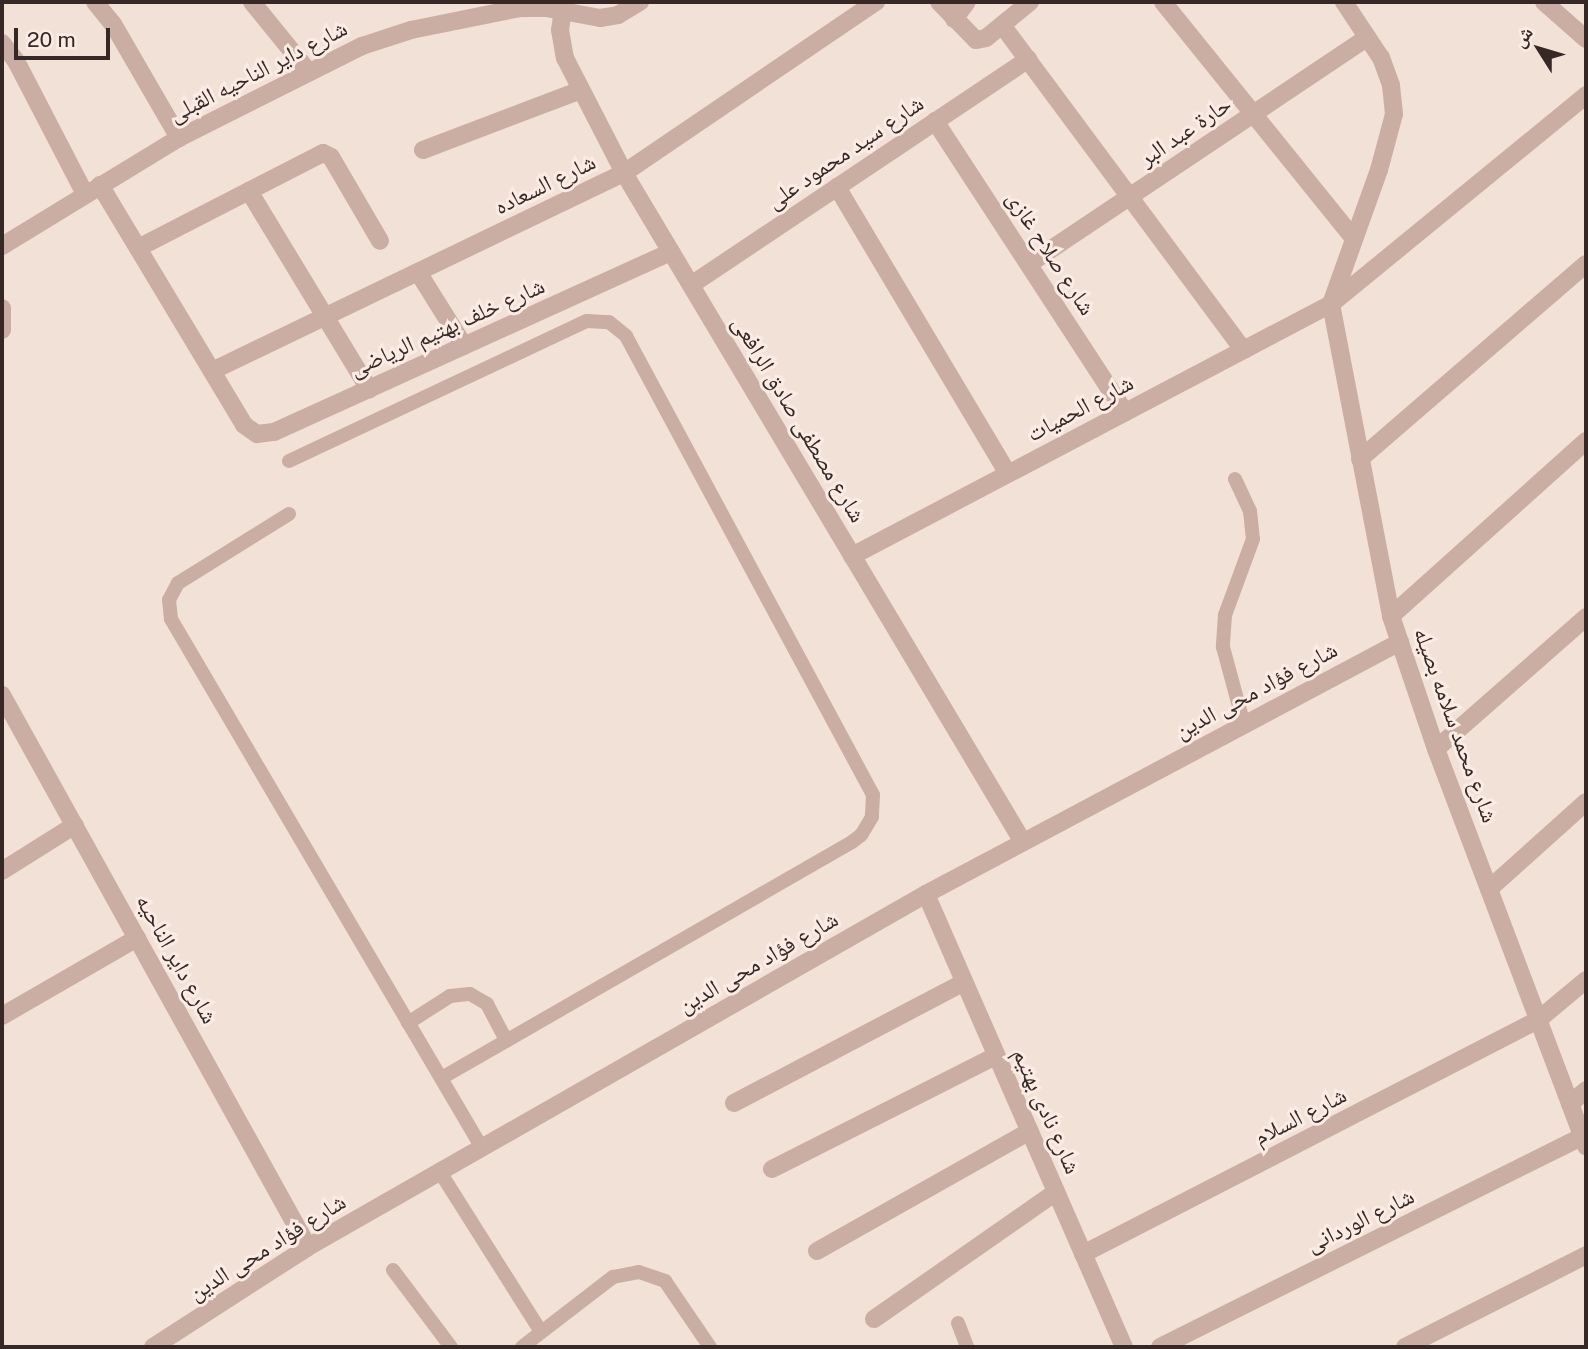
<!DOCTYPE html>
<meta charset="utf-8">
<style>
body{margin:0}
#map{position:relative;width:1588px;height:1349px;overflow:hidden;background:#f2e1d7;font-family:"Public Sans","Noto Naskh Arabic",sans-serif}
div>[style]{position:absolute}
.lane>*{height:14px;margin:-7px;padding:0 7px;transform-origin:7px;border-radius:7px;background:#cbaea3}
.street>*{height:18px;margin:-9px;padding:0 9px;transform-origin:9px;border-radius:9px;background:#cbaea3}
span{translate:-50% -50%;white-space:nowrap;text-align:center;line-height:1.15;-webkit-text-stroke:6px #faece4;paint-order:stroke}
.street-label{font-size:23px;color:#352825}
.frame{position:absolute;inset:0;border:4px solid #352825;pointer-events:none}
.north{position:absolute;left:1504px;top:14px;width:70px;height:70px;-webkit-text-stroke:5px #faece4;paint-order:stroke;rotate:307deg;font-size:19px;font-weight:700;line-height:28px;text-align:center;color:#352825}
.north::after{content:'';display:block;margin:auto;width:24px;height:32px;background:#352825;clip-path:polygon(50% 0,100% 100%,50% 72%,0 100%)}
.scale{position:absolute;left:14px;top:28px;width:96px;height:32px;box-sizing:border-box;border:4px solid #352825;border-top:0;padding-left:9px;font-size:21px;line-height:24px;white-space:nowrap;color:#352825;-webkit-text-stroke:5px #faece4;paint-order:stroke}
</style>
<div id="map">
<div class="lane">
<div style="left:289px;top:461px;width:329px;rotate:-25.2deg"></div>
<div style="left:587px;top:321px;width:22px;rotate:3deg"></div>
<div style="left:609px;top:322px;width:22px;rotate:39deg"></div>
<div style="left:626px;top:336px;width:521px;rotate:61.71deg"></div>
<div style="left:873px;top:795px;width:22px;rotate:93deg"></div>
<div style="left:872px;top:817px;width:21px;rotate:121deg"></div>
<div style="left:861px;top:835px;width:11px;rotate:142deg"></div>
<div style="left:852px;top:842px;width:474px;rotate:150.1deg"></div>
<div style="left:1235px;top:479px;width:35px;rotate:65deg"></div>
<div style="left:1250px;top:511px;width:28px;rotate:84deg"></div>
<div style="left:1253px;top:539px;width:81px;rotate:110.2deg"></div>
<div style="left:1225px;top:615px;width:32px;rotate:94deg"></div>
<div style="left:1223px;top:647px;width:81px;rotate:74.9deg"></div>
<div style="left:289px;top:514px;width:131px;rotate:148.1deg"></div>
<div style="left:178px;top:583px;width:19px;rotate:118deg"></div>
<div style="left:169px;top:600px;width:19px;rotate:84deg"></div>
<div style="left:171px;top:619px;width:614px;rotate:59.55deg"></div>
<div style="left:408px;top:1023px;width:50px;rotate:-32.7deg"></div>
<div style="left:450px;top:996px;width:20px;rotate:-6deg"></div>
<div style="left:470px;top:994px;width:20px;rotate:30deg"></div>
<div style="left:487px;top:1004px;width:41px;rotate:62.2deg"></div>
<div style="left:440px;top:1172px;width:189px;rotate:57.7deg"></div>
<div style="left:393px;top:1270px;width:96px;rotate:53deg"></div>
<div style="left:958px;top:1323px;width:26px;rotate:69deg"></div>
<div style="left:522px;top:1347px;width:115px;rotate:-37.6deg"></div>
<div style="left:613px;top:1277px;width:26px;rotate:-11deg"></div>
<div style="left:639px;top:1272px;width:28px;rotate:19deg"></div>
<div style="left:665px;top:1281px;width:80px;rotate:55.7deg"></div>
</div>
<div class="street">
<div style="left:95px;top:2px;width:28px;rotate:51deg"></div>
<div style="left:113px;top:24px;width:132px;rotate:59.9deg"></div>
<div style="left:252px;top:2px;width:89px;rotate:50.9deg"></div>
<div style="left:564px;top:2px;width:28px;rotate:98deg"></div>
<div style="left:560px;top:30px;width:28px;rotate:80deg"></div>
<div style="left:565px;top:58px;width:129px;rotate:62.8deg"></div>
<div style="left:624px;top:173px;width:779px;rotate:59.19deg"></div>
<div style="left:939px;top:2px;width:53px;rotate:45.8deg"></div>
<div style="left:976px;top:40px;width:10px;rotate:-11deg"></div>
<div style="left:986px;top:38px;width:57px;rotate:-39.3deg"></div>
<div style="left:1163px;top:2px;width:304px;rotate:51.1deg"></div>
<div style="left:1544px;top:2px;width:56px;rotate:41.4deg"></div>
<div style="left:954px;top:19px;width:21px;rotate:-53deg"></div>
<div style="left:1002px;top:25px;width:405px;rotate:53.4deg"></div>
<div style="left:2px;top:43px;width:23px;rotate:52deg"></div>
<div style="left:16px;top:61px;width:150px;rotate:62.6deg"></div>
<div style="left:935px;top:121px;width:348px;rotate:56.9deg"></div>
<div style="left:423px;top:150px;width:169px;rotate:-20.8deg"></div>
<div style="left:100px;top:185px;width:280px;rotate:59deg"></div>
<div style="left:244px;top:425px;width:16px;rotate:35deg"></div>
<div style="left:257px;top:434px;width:17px;rotate:-7deg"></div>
<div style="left:274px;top:432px;width:436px;rotate:-24.4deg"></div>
<div style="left:837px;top:187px;width:334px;rotate:59.2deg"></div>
<div style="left:249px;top:191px;width:232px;rotate:58.8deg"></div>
<div style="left:2px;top:246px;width:207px;rotate:-31.4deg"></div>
<div style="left:179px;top:138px;width:205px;rotate:-26.7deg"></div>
<div style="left:362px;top:46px;width:52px;rotate:-18.1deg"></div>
<div style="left:411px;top:30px;width:111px;rotate:-11.4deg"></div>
<div style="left:520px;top:8px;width:26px"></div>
<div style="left:546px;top:8px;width:55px;rotate:10.5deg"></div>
<div style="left:600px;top:18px;width:18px;rotate:-9deg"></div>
<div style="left:618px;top:15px;width:26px;rotate:-31deg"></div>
<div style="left:138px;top:248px;width:208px;rotate:-27.2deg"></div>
<div style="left:323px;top:153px;width:9px;rotate:27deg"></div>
<div style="left:331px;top:157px;width:97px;rotate:59.7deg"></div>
<div style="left:1029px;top:264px;width:407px;rotate:-33.8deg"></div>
<div style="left:418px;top:272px;width:87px;rotate:58.1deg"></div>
<div style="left:691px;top:285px;width:406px;rotate:-33.8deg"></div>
<div style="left:1331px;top:304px;width:318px;rotate:79.1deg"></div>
<div style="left:1391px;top:616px;width:140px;rotate:71.3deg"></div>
<div style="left:1436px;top:749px;width:425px;rotate:69.3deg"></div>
<div style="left:1331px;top:304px;width:142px;rotate:-70.3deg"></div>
<div style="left:1379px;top:170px;width:58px;rotate:-75deg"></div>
<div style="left:1394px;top:114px;width:29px;rotate:-96deg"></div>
<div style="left:1391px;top:85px;width:29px;rotate:-110deg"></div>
<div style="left:1381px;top:58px;width:67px;rotate:-123.5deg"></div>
<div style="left:2px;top:308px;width:22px;rotate:90deg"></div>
<div style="left:212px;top:371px;width:457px;rotate:-25.7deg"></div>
<div style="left:624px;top:173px;width:305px;rotate:-34.2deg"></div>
<div style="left:1360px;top:459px;width:298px;rotate:-40.8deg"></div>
<div style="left:852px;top:556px;width:541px;rotate:-27.75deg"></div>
<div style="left:1331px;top:304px;width:330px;rotate:-39.3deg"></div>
<div style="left:1391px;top:616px;width:262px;rotate:-41.9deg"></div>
<div style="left:2px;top:695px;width:631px;rotate:61deg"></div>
<div style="left:1436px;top:749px;width:200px;rotate:-41.3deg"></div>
<div style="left:2px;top:871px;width:86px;rotate:-32.2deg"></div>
<div style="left:1489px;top:889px;width:130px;rotate:-41.9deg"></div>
<div style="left:926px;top:894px;width:494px;rotate:66.4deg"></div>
<div style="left:2px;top:1016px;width:156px;rotate:-30deg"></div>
<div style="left:734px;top:1103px;width:260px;rotate:-27.7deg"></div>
<div style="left:1570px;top:1104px;width:21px;rotate:-41deg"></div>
<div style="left:772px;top:1169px;width:251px;rotate:-26.8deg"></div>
<div style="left:817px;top:1251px;width:244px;rotate:-29.4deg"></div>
<div style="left:1083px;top:1254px;width:512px;rotate:-27.22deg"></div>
<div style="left:1538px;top:1020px;width:62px;rotate:-39.8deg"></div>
<div style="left:874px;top:1319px;width:222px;rotate:-34.9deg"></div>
<div style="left:153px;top:1347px;width:184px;rotate:-32.8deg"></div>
<div style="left:308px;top:1247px;width:712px;rotate:-29.73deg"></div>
<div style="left:926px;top:894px;width:537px;rotate:-28deg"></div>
<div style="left:1160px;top:1347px;width:471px;rotate:-26.5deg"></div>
<div style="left:1405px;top:1347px;width:203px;rotate:-26.9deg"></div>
</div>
<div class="street-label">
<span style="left:258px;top:71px;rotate:-27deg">شارع داير الناحيه القبلى</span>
<span style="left:1185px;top:131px;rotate:-34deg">حارة عبد البر</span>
<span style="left:845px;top:152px;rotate:-34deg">شارع سيد محمود على</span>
<span style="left:545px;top:184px;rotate:-26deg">شارع السعاده</span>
<span style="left:1051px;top:253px;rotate:57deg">شارع صلاح غازى</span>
<span style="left:447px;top:327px;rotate:-24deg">شارع خلف بهتيم الرياضى</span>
<span style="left:1080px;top:408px;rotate:-28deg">شارع الحميات</span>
<span style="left:799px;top:419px;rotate:59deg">شارع مصطفى صادق الرافعى</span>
<span style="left:1256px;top:690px;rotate:-28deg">شارع فؤاد محى الدين</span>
<span style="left:1456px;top:725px;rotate:70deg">شارع محمد سلامه بصيله</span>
<span style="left:177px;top:959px;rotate:61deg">شارع داير الناحيه</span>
<span style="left:758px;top:962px;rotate:-30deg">شارع فؤاد محى الدين</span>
<span style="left:1047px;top:1111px;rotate:66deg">شارع نادى بهتيم</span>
<span style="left:1300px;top:1116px;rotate:-27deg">شارع السلام</span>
<span style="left:1360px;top:1220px;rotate:-26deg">شارع الوردانى</span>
<span style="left:267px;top:1247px;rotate:-32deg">شارع فؤاد محى الدين</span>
</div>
<div class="frame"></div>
<div class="north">ش</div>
<div class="scale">20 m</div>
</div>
